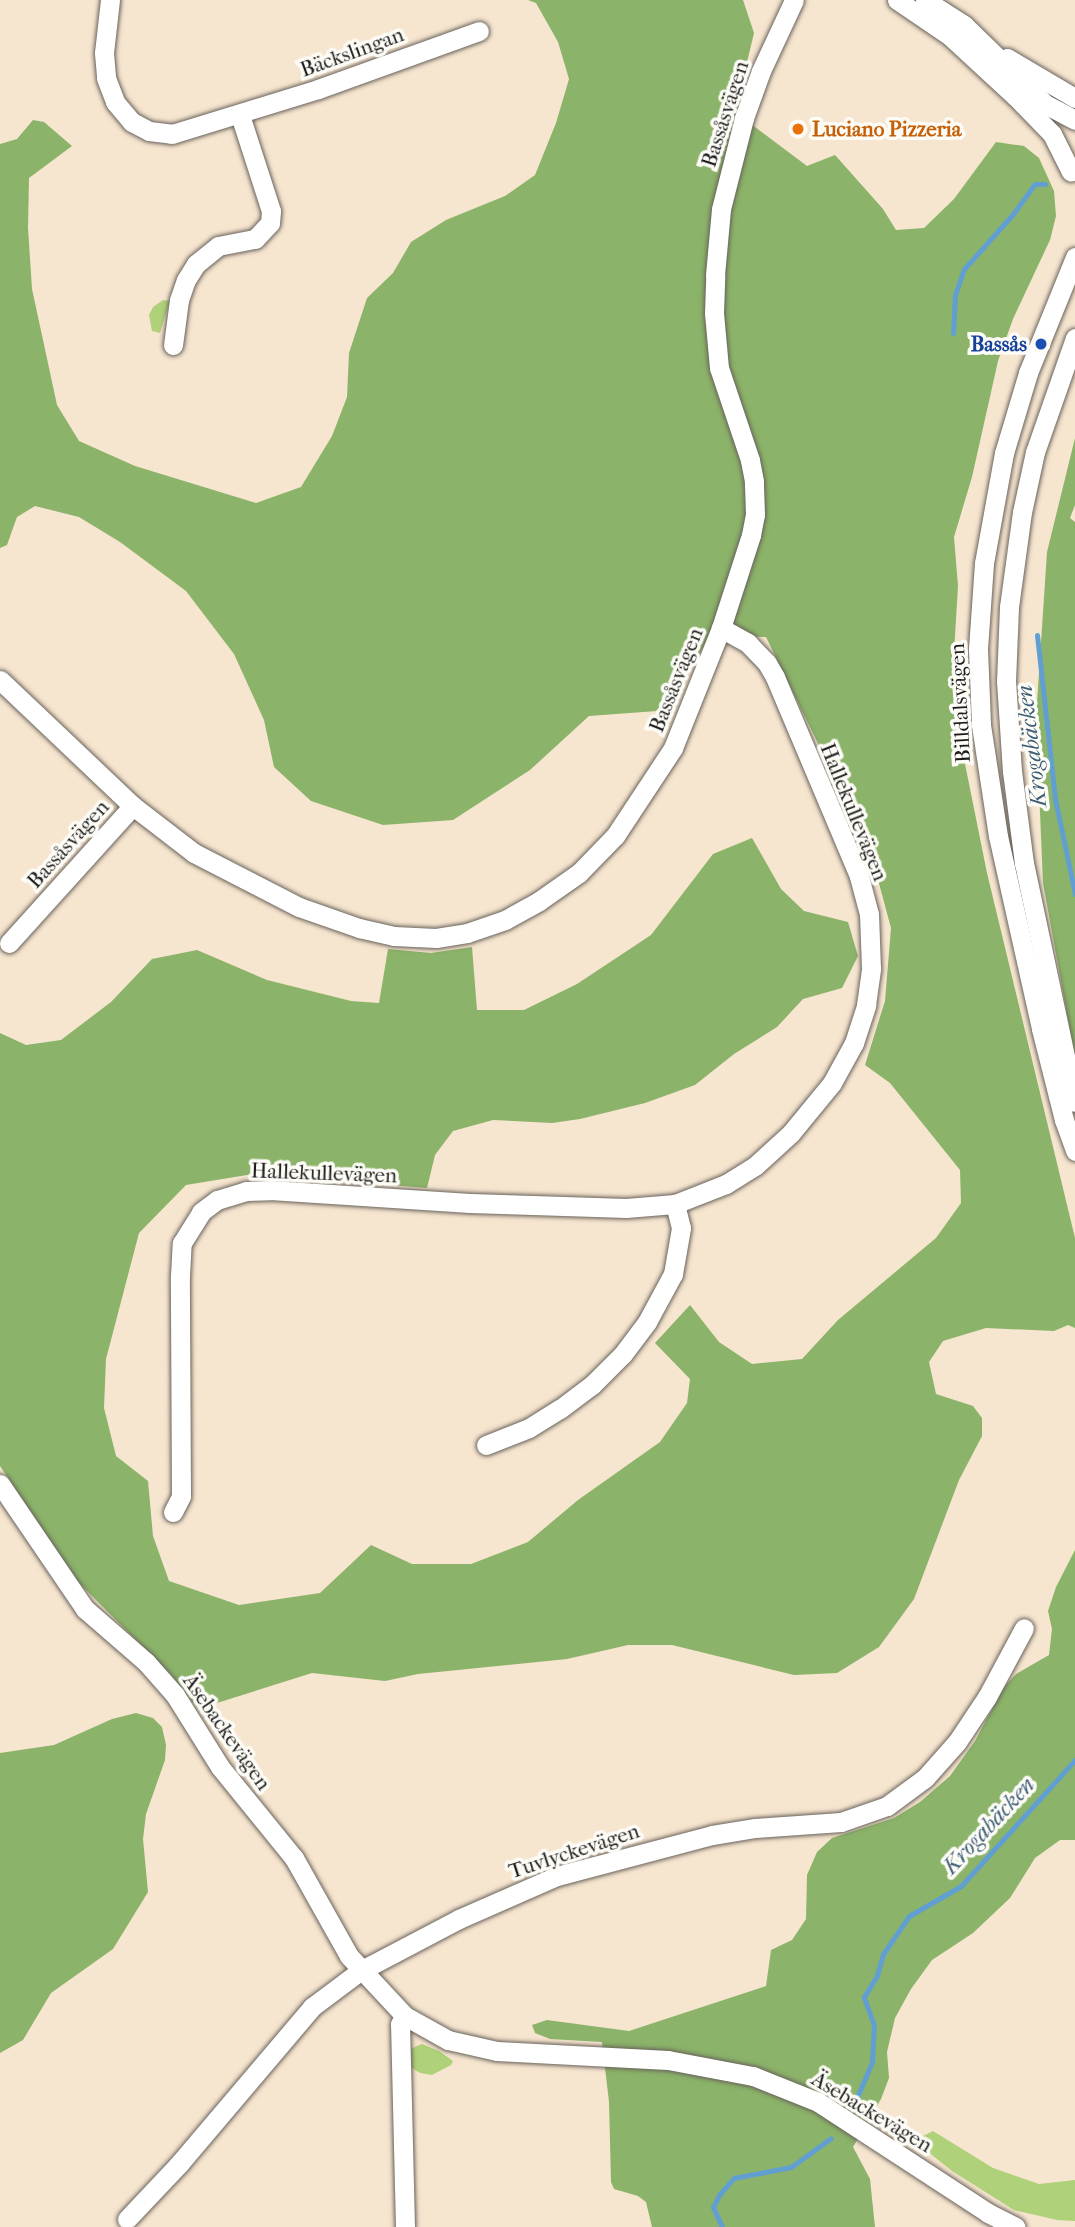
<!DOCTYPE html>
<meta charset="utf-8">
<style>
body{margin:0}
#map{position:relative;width:1075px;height:2227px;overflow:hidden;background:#f6e5cf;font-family:"IM FELL French Canon",serif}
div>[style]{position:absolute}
.green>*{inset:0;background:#afd179}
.forest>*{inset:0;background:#8bb369}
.stream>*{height:5px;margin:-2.5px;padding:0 2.5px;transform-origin:2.5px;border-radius:2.5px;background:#619fd2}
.roads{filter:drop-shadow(0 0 2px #68625b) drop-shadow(0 0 2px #68625b)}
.minor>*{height:19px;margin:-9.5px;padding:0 9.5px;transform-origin:9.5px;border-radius:9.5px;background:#fff}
.dots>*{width:19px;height:19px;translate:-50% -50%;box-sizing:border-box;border:4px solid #fdfcf7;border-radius:50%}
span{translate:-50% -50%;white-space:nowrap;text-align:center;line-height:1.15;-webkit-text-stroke:7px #fdfcf7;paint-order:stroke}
.street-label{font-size:21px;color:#1c1c1c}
.food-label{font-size:21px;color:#c56008;font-weight:700}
.left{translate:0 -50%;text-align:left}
.transit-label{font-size:21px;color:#164399;font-weight:700}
.right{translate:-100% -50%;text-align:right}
.water-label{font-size:23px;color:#3e5e77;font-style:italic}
</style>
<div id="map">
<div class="green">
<div style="clip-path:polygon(163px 300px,170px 301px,160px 333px,152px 331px,149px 315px,153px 307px)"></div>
<div style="clip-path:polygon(422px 2044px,439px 2051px,453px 2061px,451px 2065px,432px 2075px,420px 2073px,409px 2066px,410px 2049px)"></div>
<div style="clip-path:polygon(933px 2131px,993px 2168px,1039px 2184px,1075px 2180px,1075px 2221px,1057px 2220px,1014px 2210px,952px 2171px,923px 2148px,923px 2136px)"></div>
</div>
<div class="forest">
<div style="clip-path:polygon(528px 0,743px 0,754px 33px,735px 112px,807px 166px,835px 155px,883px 209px,896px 230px,924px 228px,954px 199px,996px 142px,1024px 146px,1039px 158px,1054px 191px,1056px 216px,1050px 240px,1013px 319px,998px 361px,972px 477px,954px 537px,958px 586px,953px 669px,962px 749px,987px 873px,1075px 1238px,1075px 1328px,1068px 1325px,1054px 1331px,986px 1328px,943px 1341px,929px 1362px,936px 1394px,973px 1406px,982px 1418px,982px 1436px,959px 1480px,914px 1599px,879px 1647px,837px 1673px,794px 1675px,672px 1645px,628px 1645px,567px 1659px,418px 1674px,385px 1681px,312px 1673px,198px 1709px,171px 1675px,77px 1581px,0 1466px,0 1033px,26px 1045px,61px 1040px,111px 1002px,152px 959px,197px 950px,267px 980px,351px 1001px,379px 1003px,388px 949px,431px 953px,472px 947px,477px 1010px,524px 1010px,577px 984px,651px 935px,713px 854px,752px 838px,781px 889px,804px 911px,848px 922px,858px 956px,842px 988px,803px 999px,777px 1027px,734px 1054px,695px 1085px,645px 1103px,580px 1119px,552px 1123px,493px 1120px,453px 1131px,435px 1155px,427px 1188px,253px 1174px,186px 1185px,139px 1233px,106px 1359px,104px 1408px,116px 1456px,148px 1481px,153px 1536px,169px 1581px,239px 1605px,320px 1593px,371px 1545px,412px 1564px,471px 1564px,528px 1542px,578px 1500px,660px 1442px,687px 1403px,690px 1379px,655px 1343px,690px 1305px,719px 1342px,752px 1364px,802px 1359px,838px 1320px,936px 1238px,961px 1203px,960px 1170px,890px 1083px,865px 1065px,885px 1001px,891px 928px,870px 850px,766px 637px,710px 635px,676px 694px,657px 711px,589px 716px,530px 770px,453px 820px,383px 825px,311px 801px,274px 767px,264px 720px,234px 654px,186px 591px,120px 542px,79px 517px,35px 506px,17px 517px,7px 545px,0 548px,0 144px,17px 139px,33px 120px,44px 122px,72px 146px,29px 178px,28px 228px,32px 289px,57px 405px,79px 441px,135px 466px,256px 503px,301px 487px,332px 436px,347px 397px,349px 353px,367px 298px,393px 273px,411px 242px,446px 220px,505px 196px,535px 175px,556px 123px,569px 79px,558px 42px,536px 3px)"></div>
<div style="clip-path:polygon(1075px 438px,1075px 505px,1070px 518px,1075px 522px,1075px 1057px,1043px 883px,1036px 718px,1047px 552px)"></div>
<div style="clip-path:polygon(1075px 1550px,1075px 1840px,1060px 1840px,1035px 1858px,1010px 1898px,973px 1933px,932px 1960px,911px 1989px,895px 2018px,887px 2052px,889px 2078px,881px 2099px,853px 2147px,870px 2179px,875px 2227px,652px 2227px,646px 2202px,638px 2196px,614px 2189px,611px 2182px,609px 2102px,602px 2042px,550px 2039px,535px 2033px,532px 2025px,547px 2020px,629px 2031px,766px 1986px,771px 1950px,792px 1940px,806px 1919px,807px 1875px,817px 1852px,832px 1838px,894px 1818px,920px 1802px,950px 1776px,975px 1741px,1004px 1687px,1016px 1674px,1049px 1655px,1052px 1629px,1048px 1611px,1056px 1587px)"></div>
<div style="clip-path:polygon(136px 1713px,153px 1718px,162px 1727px,166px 1745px,165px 1760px,146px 1814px,143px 1839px,148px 1892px,113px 1949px,51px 1993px,23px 2040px,0 2053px,0 1753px,54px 1745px,112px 1719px)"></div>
</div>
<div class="stream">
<div style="left:953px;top:333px;width:38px;rotate:-87deg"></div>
<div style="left:955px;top:295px;width:28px;rotate:-71deg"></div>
<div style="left:964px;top:269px;width:74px;rotate:-48.3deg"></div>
<div style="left:1013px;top:214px;width:37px;rotate:-54deg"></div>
<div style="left:1035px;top:184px;width:10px"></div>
<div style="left:1037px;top:635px;width:165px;rotate:83.7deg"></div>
<div style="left:1055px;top:799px;width:97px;rotate:78.1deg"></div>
<div style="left:858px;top:2095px;width:36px;rotate:-67deg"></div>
<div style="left:872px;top:2062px;width:37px;rotate:-87deg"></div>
<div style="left:874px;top:2025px;width:30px;rotate:-110deg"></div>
<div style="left:864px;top:1997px;width:26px;rotate:-59deg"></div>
<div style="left:877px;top:1975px;width:22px;rotate:-74deg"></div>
<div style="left:883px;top:1954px;width:46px;rotate:-55.6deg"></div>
<div style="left:909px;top:1916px;width:60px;rotate:-30deg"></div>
<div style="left:961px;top:1886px;width:170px;rotate:-47.9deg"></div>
<div style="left:722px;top:2227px;width:22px;rotate:-114deg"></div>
<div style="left:713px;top:2207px;width:13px;rotate:-63deg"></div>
<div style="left:719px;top:2195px;width:23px;rotate:-49deg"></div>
<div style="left:734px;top:2178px;width:58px;rotate:-10.9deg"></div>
<div style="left:791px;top:2167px;width:49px;rotate:-35.9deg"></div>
</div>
<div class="roads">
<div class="minor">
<div style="left:110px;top:0;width:53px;rotate:96.5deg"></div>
<div style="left:104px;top:53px;width:25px;rotate:85deg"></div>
<div style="left:106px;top:78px;width:26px;rotate:69deg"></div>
<div style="left:115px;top:102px;width:26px;rotate:50deg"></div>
<div style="left:132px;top:122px;width:19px;rotate:28deg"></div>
<div style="left:149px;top:131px;width:23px;rotate:7deg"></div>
<div style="left:172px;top:134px;width:153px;rotate:-17.1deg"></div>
<div style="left:318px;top:89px;width:171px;rotate:-19.8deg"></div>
<div style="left:897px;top:0;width:64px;rotate:34.2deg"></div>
<div style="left:950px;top:36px;width:88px;rotate:42.7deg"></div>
<div style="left:1015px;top:96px;width:53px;rotate:45.8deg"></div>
<div style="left:1052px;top:134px;width:42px;rotate:63.4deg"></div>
<div style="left:925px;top:0;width:46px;rotate:32.7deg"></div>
<div style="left:964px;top:25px;width:113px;rotate:44.3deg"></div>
<div style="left:1045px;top:104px;width:34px;rotate:28deg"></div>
<div style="left:1007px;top:58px;width:79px;rotate:30.5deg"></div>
<div style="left:1075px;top:257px;width:125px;rotate:112.1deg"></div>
<div style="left:1028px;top:373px;width:84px;rotate:106.7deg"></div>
<div style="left:1004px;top:453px;width:112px;rotate:100.3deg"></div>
<div style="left:984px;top:563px;width:86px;rotate:94deg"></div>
<div style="left:978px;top:649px;width:76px;rotate:87.7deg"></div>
<div style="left:981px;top:725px;width:112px;rotate:81.3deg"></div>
<div style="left:998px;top:836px;width:198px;rotate:77.4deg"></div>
<div style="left:1041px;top:1029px;width:94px;rotate:75.8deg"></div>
<div style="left:1064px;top:1120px;width:33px;rotate:70deg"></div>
<div style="left:1075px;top:338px;width:121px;rotate:109.3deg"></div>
<div style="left:1035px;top:452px;width:61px;rotate:102.2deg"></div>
<div style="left:1022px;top:512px;width:96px;rotate:97.8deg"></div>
<div style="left:1009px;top:607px;width:74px;rotate:92.3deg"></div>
<div style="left:1006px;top:681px;width:90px;rotate:86.2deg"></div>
<div style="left:1012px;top:771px;width:93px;rotate:82.6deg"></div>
<div style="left:1024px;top:863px;width:244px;rotate:78deg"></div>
<div style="left:173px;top:345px;width:45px;rotate:-82.4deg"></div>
<div style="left:179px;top:300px;width:21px;rotate:-71deg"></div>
<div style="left:186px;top:280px;width:19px;rotate:-58deg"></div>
<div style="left:196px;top:264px;width:28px;rotate:-39deg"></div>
<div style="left:218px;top:246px;width:38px;rotate:-11deg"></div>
<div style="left:255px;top:239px;width:22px;rotate:-47deg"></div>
<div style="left:270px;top:223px;width:12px;rotate:-85deg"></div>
<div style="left:271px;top:211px;width:101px;rotate:-107.9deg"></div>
<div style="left:0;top:680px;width:183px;rotate:43.5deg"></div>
<div style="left:133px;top:806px;width:77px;rotate:37.6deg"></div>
<div style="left:194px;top:853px;width:118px;rotate:27.2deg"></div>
<div style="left:299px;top:907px;width:64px;rotate:19.3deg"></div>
<div style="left:359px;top:928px;width:36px;rotate:13deg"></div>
<div style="left:394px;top:936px;width:42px;rotate:2.7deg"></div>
<div style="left:436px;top:938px;width:31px;rotate:-9deg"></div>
<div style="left:467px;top:933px;width:40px;rotate:-18.9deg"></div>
<div style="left:505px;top:920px;width:39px;rotate:-29deg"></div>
<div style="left:539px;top:901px;width:49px;rotate:-35deg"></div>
<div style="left:579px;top:873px;width:52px;rotate:-45.8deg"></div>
<div style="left:615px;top:836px;width:105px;rotate:-56.6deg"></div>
<div style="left:673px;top:748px;width:129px;rotate:-68.2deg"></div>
<div style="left:721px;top:628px;width:98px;rotate:-72.1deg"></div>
<div style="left:751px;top:535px;width:21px;rotate:-79deg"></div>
<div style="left:755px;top:514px;width:33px;rotate:-92deg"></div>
<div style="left:754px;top:481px;width:21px;rotate:-101deg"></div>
<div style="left:750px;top:460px;width:97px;rotate:-108.6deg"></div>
<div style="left:719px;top:368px;width:55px;rotate:-95.2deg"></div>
<div style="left:714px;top:313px;width:38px;rotate:-88deg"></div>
<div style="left:715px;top:275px;width:66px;rotate:-84.8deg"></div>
<div style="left:721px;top:209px;width:94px;rotate:-75.8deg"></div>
<div style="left:744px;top:118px;width:50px;rotate:-70.1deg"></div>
<div style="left:761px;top:71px;width:78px;rotate:-65.1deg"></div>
<div style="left:9px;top:943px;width:185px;rotate:-47.9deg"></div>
<div style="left:486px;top:1445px;width:46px;rotate:-21.6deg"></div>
<div style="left:529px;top:1428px;width:36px;rotate:-32deg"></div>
<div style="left:560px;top:1409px;width:40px;rotate:-37deg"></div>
<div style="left:592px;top:1385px;width:44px;rotate:-45deg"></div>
<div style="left:623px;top:1354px;width:40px;rotate:-53deg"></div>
<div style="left:647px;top:1322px;width:55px;rotate:-61.6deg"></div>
<div style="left:673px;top:1274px;width:47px;rotate:-80.1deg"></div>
<div style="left:681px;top:1228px;width:25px;rotate:-104deg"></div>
<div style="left:0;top:1484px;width:151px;rotate:55.8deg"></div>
<div style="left:85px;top:1609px;width:81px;rotate:41deg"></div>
<div style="left:146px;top:1662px;width:44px;rotate:48.7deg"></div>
<div style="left:175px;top:1695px;width:85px;rotate:58deg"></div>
<div style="left:220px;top:1767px;width:117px;rotate:50.9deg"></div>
<div style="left:294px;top:1858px;width:112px;rotate:60.7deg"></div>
<div style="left:349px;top:1956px;width:82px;rotate:47deg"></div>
<div style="left:405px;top:2016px;width:49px;rotate:29.2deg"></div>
<div style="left:448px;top:2040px;width:50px;rotate:12.7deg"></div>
<div style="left:497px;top:2051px;width:171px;rotate:3deg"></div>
<div style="left:668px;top:2060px;width:86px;rotate:10.7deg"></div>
<div style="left:753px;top:2076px;width:70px;rotate:21.8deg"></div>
<div style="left:818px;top:2102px;width:203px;rotate:33.1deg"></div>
<div style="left:988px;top:2213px;width:31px;rotate:27deg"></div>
<div style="left:173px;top:1512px;width:18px;rotate:-63deg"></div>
<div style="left:181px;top:1496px;width:220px;rotate:-90.3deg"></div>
<div style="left:180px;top:1276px;width:33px;rotate:-87deg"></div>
<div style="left:182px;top:1243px;width:36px;rotate:-58deg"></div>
<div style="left:201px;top:1212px;width:20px;rotate:-37deg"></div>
<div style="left:217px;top:1200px;width:30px;rotate:-17deg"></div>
<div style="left:246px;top:1191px;width:24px;rotate:-2deg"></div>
<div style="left:270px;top:1190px;width:200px;rotate:3.7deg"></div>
<div style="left:470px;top:1203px;width:156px;rotate:1.8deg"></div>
<div style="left:626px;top:1208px;width:49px;rotate:-4.7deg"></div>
<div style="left:675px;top:1204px;width:55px;rotate:-21.4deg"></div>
<div style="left:726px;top:1184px;width:34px;rotate:-32deg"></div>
<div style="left:755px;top:1166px;width:49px;rotate:-42.5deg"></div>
<div style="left:791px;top:1133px;width:65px;rotate:-50.6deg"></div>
<div style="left:832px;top:1083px;width:46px;rotate:-61.2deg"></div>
<div style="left:854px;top:1043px;width:40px;rotate:-72deg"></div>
<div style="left:866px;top:1005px;width:37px;rotate:-82deg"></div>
<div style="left:871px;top:968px;width:54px;rotate:-92.1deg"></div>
<div style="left:869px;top:914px;width:39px;rotate:-105deg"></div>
<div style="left:859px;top:876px;width:216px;rotate:-112.9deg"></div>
<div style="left:775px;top:677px;width:16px;rotate:-120deg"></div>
<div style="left:767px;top:663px;width:28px;rotate:-134deg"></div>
<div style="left:748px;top:643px;width:31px;rotate:-151deg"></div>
<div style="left:127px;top:2219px;width:76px;rotate:-46.6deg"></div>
<div style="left:179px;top:2164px;width:206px;rotate:-49.7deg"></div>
<div style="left:312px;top:2007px;width:60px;rotate:-36.9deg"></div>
<div style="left:360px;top:1971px;width:112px;rotate:-27.7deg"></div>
<div style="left:459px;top:1919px;width:107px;rotate:-23.7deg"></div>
<div style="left:557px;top:1876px;width:160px;rotate:-14.8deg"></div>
<div style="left:712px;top:1835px;width:44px;rotate:-9.2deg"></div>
<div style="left:755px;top:1828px;width:86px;rotate:-4deg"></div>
<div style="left:841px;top:1822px;width:49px;rotate:-19.2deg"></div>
<div style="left:887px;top:1806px;width:47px;rotate:-36.4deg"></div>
<div style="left:925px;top:1778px;width:48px;rotate:-48.4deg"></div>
<div style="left:957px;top:1742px;width:54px;rotate:-56.3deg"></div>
<div style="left:987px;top:1697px;width:78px;rotate:-61.8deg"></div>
<div style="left:405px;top:2227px;width:203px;rotate:-91.4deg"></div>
<div style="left:400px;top:2024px;width:9px;rotate:-58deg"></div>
</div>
</div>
<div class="dots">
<div style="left:798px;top:129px;background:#e8710a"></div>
<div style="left:1041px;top:344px;background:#1a4fb4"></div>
</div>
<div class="street-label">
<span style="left:352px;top:52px;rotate:-20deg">Bäckslingan</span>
<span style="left:725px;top:114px;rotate:-72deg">Bassåsvägen</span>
<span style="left:676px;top:680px;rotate:-68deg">Bassåsvägen</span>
<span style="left:960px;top:703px;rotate:-93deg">Billdalsvägen</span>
<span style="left:854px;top:812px;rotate:68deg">Hallekullevägen</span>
<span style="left:68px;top:844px;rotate:-48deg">Bassåsvägen</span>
<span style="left:324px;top:1173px;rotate:2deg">Hallekullevägen</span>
<span style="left:227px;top:1732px;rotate:55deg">Äsebackevägen</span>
<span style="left:574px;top:1851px;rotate:-18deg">Tuvlyckevägen</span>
<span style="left:872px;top:2112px;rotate:31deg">Äsebackevägen</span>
</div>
<div class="food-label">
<span class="left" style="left:812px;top:129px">Luciano Pizzeria</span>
</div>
<div class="transit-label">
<span class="right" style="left:1027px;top:344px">Bassås</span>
</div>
<div class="water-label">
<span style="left:1032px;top:746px;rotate:-97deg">Krogabäcken</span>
<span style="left:989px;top:1826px;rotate:-47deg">Krogabäcken</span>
</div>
</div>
